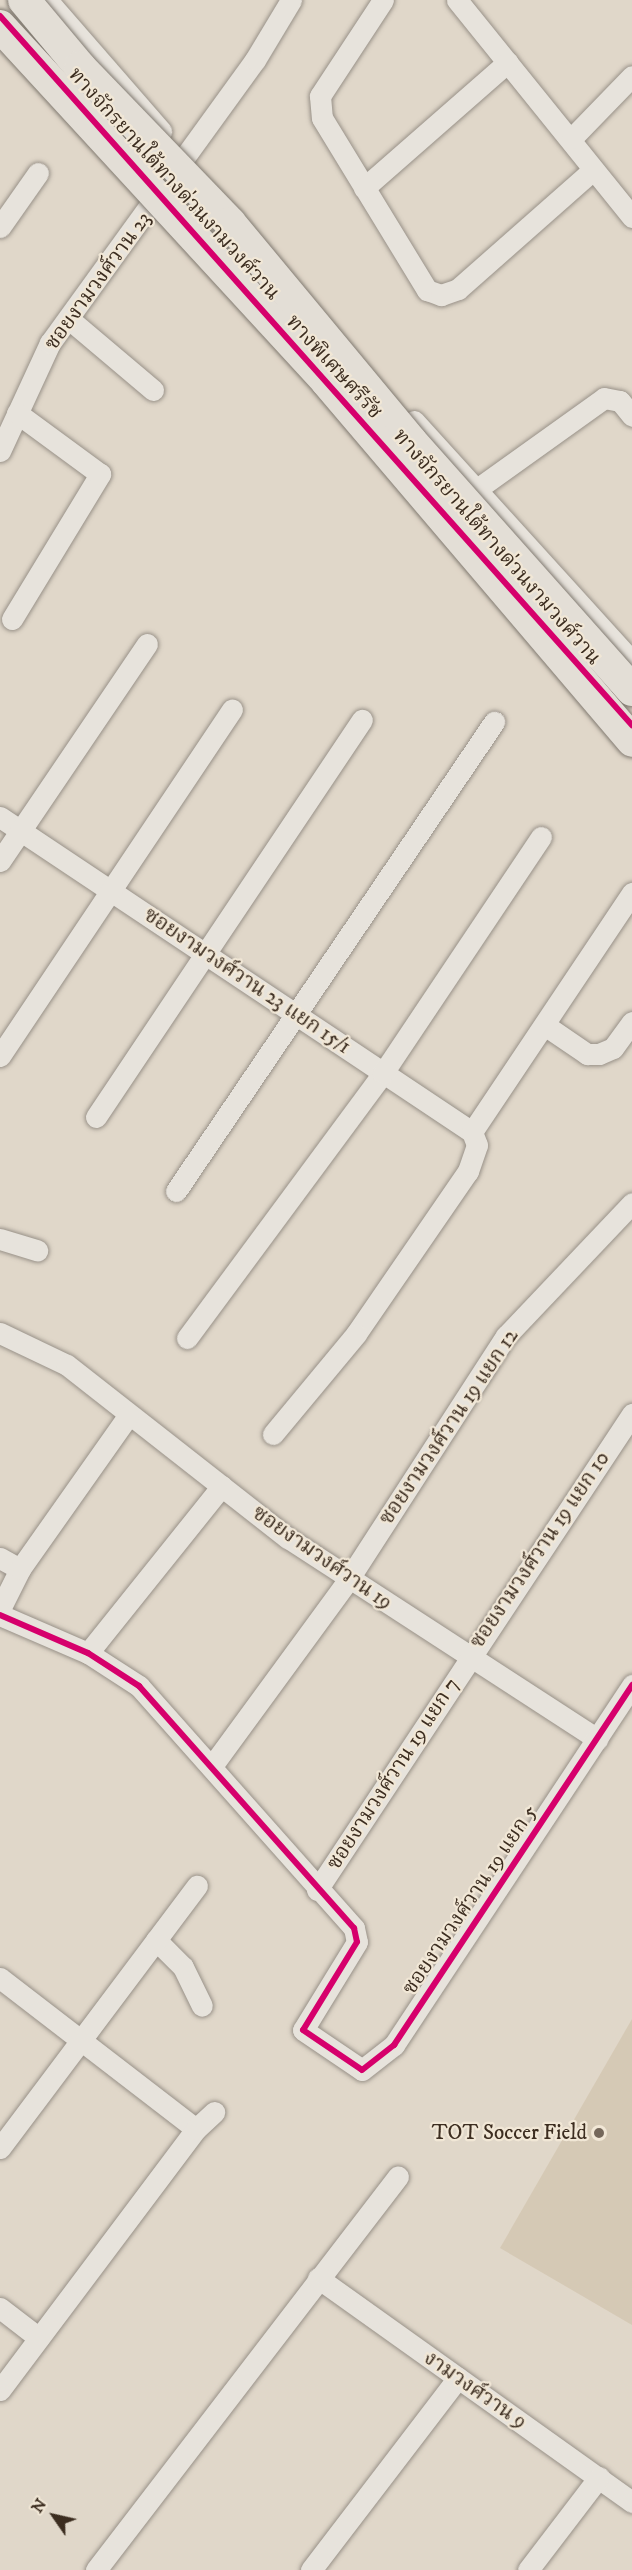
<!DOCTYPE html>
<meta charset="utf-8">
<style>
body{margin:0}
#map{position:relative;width:632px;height:2570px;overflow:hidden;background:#e0d7c9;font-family:"IM FELL DW Pica","Noto Serif Thai",serif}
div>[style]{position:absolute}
.green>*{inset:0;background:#d5c9b5}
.roads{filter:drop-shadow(0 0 2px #989188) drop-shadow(0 0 2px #989188)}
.minor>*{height:21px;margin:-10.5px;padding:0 10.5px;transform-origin:10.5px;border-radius:10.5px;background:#e7e3dc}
.bridges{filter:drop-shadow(0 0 2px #817a71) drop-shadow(0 0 2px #817a71)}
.highway-bridge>*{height:32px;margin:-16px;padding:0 16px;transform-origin:16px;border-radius:16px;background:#e3ded6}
.cycleway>*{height:6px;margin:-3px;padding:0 3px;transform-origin:3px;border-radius:3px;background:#d6006c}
.dots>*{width:16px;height:16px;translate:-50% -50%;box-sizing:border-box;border:3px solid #f1e7d6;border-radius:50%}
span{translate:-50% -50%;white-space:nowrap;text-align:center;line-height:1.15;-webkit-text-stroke:4.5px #f1e7d6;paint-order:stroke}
.street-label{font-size:21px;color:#3c2d20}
.poi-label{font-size:21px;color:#3c2d20}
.right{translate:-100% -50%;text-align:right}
.north{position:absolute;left:24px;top:2486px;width:60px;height:60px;-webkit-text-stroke:4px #f1e7d6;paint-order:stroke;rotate:304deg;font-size:16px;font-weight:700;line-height:24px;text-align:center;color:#3c2d20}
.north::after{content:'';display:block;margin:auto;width:21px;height:27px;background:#3c2d20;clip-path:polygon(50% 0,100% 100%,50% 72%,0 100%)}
</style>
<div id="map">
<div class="green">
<div style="clip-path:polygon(632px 2019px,632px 2325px,500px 2248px)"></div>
</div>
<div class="roads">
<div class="minor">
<div style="left:47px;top:0;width:174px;rotate:49deg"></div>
<div style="left:383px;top:0;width:115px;rotate:123.3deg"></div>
<div style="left:320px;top:96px;width:22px;rotate:85deg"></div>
<div style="left:322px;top:118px;width:202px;rotate:58.6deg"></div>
<div style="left:427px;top:290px;width:15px;rotate:20deg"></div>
<div style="left:441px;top:295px;width:18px;rotate:-19deg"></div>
<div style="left:458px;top:289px;width:180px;rotate:-41.4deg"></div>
<div style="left:457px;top:0;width:279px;rotate:51.1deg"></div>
<div style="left:572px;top:138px;width:86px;rotate:-45.9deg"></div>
<div style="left:364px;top:188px;width:191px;rotate:-41.2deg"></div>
<div style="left:0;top:227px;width:66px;rotate:-54.9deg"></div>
<div style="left:69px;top:319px;width:110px;rotate:40.2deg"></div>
<div style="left:414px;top:421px;width:324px;rotate:47.8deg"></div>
<div style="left:0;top:451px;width:119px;rotate:-65.2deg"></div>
<div style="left:50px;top:343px;width:349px;rotate:-54.1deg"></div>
<div style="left:255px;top:60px;width:70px;rotate:-59deg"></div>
<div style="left:477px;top:489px;width:156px;rotate:-35.6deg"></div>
<div style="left:604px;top:398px;width:16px;rotate:11deg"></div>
<div style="left:620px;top:401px;width:19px;rotate:51deg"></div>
<div style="left:12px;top:619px;width:170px;rotate:-58.7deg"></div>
<div style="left:100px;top:474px;width:103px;rotate:-143.7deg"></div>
<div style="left:0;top:817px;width:567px;rotate:33.72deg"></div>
<div style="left:472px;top:1132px;width:14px;rotate:69deg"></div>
<div style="left:477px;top:1145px;width:28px;rotate:109deg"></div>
<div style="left:468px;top:1171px;width:198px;rotate:124.5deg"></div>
<div style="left:356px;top:1334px;width:130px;rotate:129.7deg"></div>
<div style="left:0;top:861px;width:262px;rotate:-55.9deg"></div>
<div style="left:546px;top:1026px;width:50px;rotate:34.3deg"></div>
<div style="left:587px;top:1054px;width:12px"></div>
<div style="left:599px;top:1054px;width:15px;rotate:-23deg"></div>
<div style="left:613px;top:1048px;width:32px;rotate:-54deg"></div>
<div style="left:0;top:1056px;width:417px;rotate:-56.2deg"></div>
<div style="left:96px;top:1117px;width:478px;rotate:-56.2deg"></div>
<div style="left:472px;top:1132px;width:288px;rotate:-56.2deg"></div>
<div style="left:176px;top:1191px;width:567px;rotate:-55.86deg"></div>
<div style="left:0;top:1239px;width:39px;rotate:17deg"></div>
<div style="left:0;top:1333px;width:74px;rotate:25.5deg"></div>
<div style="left:67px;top:1365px;width:281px;rotate:38.1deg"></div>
<div style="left:288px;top:1538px;width:369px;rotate:33deg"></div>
<div style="left:187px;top:1338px;width:330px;rotate:-53.5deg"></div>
<div style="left:383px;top:1073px;width:284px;rotate:-56.2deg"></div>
<div style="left:0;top:1558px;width:23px;rotate:29deg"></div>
<div style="left:0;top:1609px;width:45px;rotate:-63.4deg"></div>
<div style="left:20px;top:1569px;width:187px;rotate:-54.8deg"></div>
<div style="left:0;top:1615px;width:96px;rotate:23.4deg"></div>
<div style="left:88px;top:1653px;width:61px;rotate:32.9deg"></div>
<div style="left:139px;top:1686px;width:324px;rotate:48.4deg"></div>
<div style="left:354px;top:1928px;width:14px;rotate:78deg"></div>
<div style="left:357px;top:1942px;width:103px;rotate:121.5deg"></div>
<div style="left:303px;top:2030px;width:71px;rotate:34.1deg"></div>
<div style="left:362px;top:2070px;width:41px;rotate:-38deg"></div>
<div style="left:394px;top:2045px;width:432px;rotate:-56.5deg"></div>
<div style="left:88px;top:1653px;width:214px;rotate:-51.3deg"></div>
<div style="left:212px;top:1766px;width:230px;rotate:-53.8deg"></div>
<div style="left:348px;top:1580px;width:291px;rotate:-57.1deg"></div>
<div style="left:506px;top:1336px;width:183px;rotate:-46.5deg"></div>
<div style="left:317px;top:1890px;width:571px;rotate:-56.5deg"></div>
<div style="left:156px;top:1940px;width:38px;rotate:45deg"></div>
<div style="left:183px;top:1967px;width:43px;rotate:64deg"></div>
<div style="left:0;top:1978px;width:247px;rotate:37.6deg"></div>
<div style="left:0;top:2148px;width:328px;rotate:-53.1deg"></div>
<div style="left:318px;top:2278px;width:386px;rotate:35.5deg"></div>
<div style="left:0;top:2308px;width:49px;rotate:37.6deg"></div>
<div style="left:0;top:2390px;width:326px;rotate:-53.1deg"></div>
<div style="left:196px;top:2129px;width:25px;rotate:-43deg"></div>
<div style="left:96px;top:2570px;width:496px;rotate:-52.5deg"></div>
<div style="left:311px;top:2570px;width:242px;rotate:-52.6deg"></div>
<div style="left:528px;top:2570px;width:117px;rotate:-52.6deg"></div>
</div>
</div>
<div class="bridges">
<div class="highway-bridge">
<div style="left:24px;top:0;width:87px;rotate:50.1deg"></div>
<div style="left:80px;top:67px;width:216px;rotate:46.1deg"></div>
<div style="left:230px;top:223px;width:283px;rotate:50.3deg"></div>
<div style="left:411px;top:441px;width:333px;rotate:48.4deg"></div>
<div style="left:0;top:26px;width:483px;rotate:47.4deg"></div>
<div style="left:327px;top:382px;width:471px;rotate:49.6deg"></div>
</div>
</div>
<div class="cycleway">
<div style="left:0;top:16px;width:950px;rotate:48.29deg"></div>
<div style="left:0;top:1615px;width:96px;rotate:23.4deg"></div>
<div style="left:88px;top:1653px;width:61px;rotate:32.9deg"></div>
<div style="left:139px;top:1686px;width:324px;rotate:48.4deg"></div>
<div style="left:354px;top:1928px;width:14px;rotate:78deg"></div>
<div style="left:357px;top:1942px;width:103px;rotate:121.5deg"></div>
<div style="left:303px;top:2030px;width:71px;rotate:34.1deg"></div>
<div style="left:362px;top:2070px;width:41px;rotate:-38deg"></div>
<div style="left:394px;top:2045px;width:432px;rotate:-56.5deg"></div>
</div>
<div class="dots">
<div style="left:599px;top:2133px;background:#75685b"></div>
</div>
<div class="street-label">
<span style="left:174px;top:184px;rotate:48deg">ทางจักรยานใต้ทางด่วนงามวงศ์วาน</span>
<span style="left:98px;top:281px;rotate:-54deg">ซอยงามวงศ์วาน 23</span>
<span style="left:334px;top:367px;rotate:48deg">ทางพิเศษศรีรัช</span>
<span style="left:497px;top:547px;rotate:49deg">ทางจักรยานใต้ทางด่วนงามวงศ์วาน</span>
<span style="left:247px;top:981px;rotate:34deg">ซอยงามวงศ์วาน 23 แยก 15/1</span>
<span style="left:449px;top:1427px;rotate:-56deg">ซอยงามวงศ์วาน 19 แยก 12</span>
<span style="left:540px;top:1550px;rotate:-56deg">ซอยงามวงศ์วาน 19 แยก 10</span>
<span style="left:322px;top:1558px;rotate:35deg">ซอยงามวงศ์วาน 19</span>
<span style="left:393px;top:1774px;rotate:-57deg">ซอยงามวงศ์วาน 19 แยก 7</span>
<span style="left:470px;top:1900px;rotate:-56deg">ซอยงามวงศ์วาน 19 แยก 5</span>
<span style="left:475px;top:2390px;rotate:35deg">งามวงศ์วาน 9</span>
</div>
<div class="poi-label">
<span class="right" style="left:587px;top:2133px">TOT Soccer Field</span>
</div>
<div class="north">N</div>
</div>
